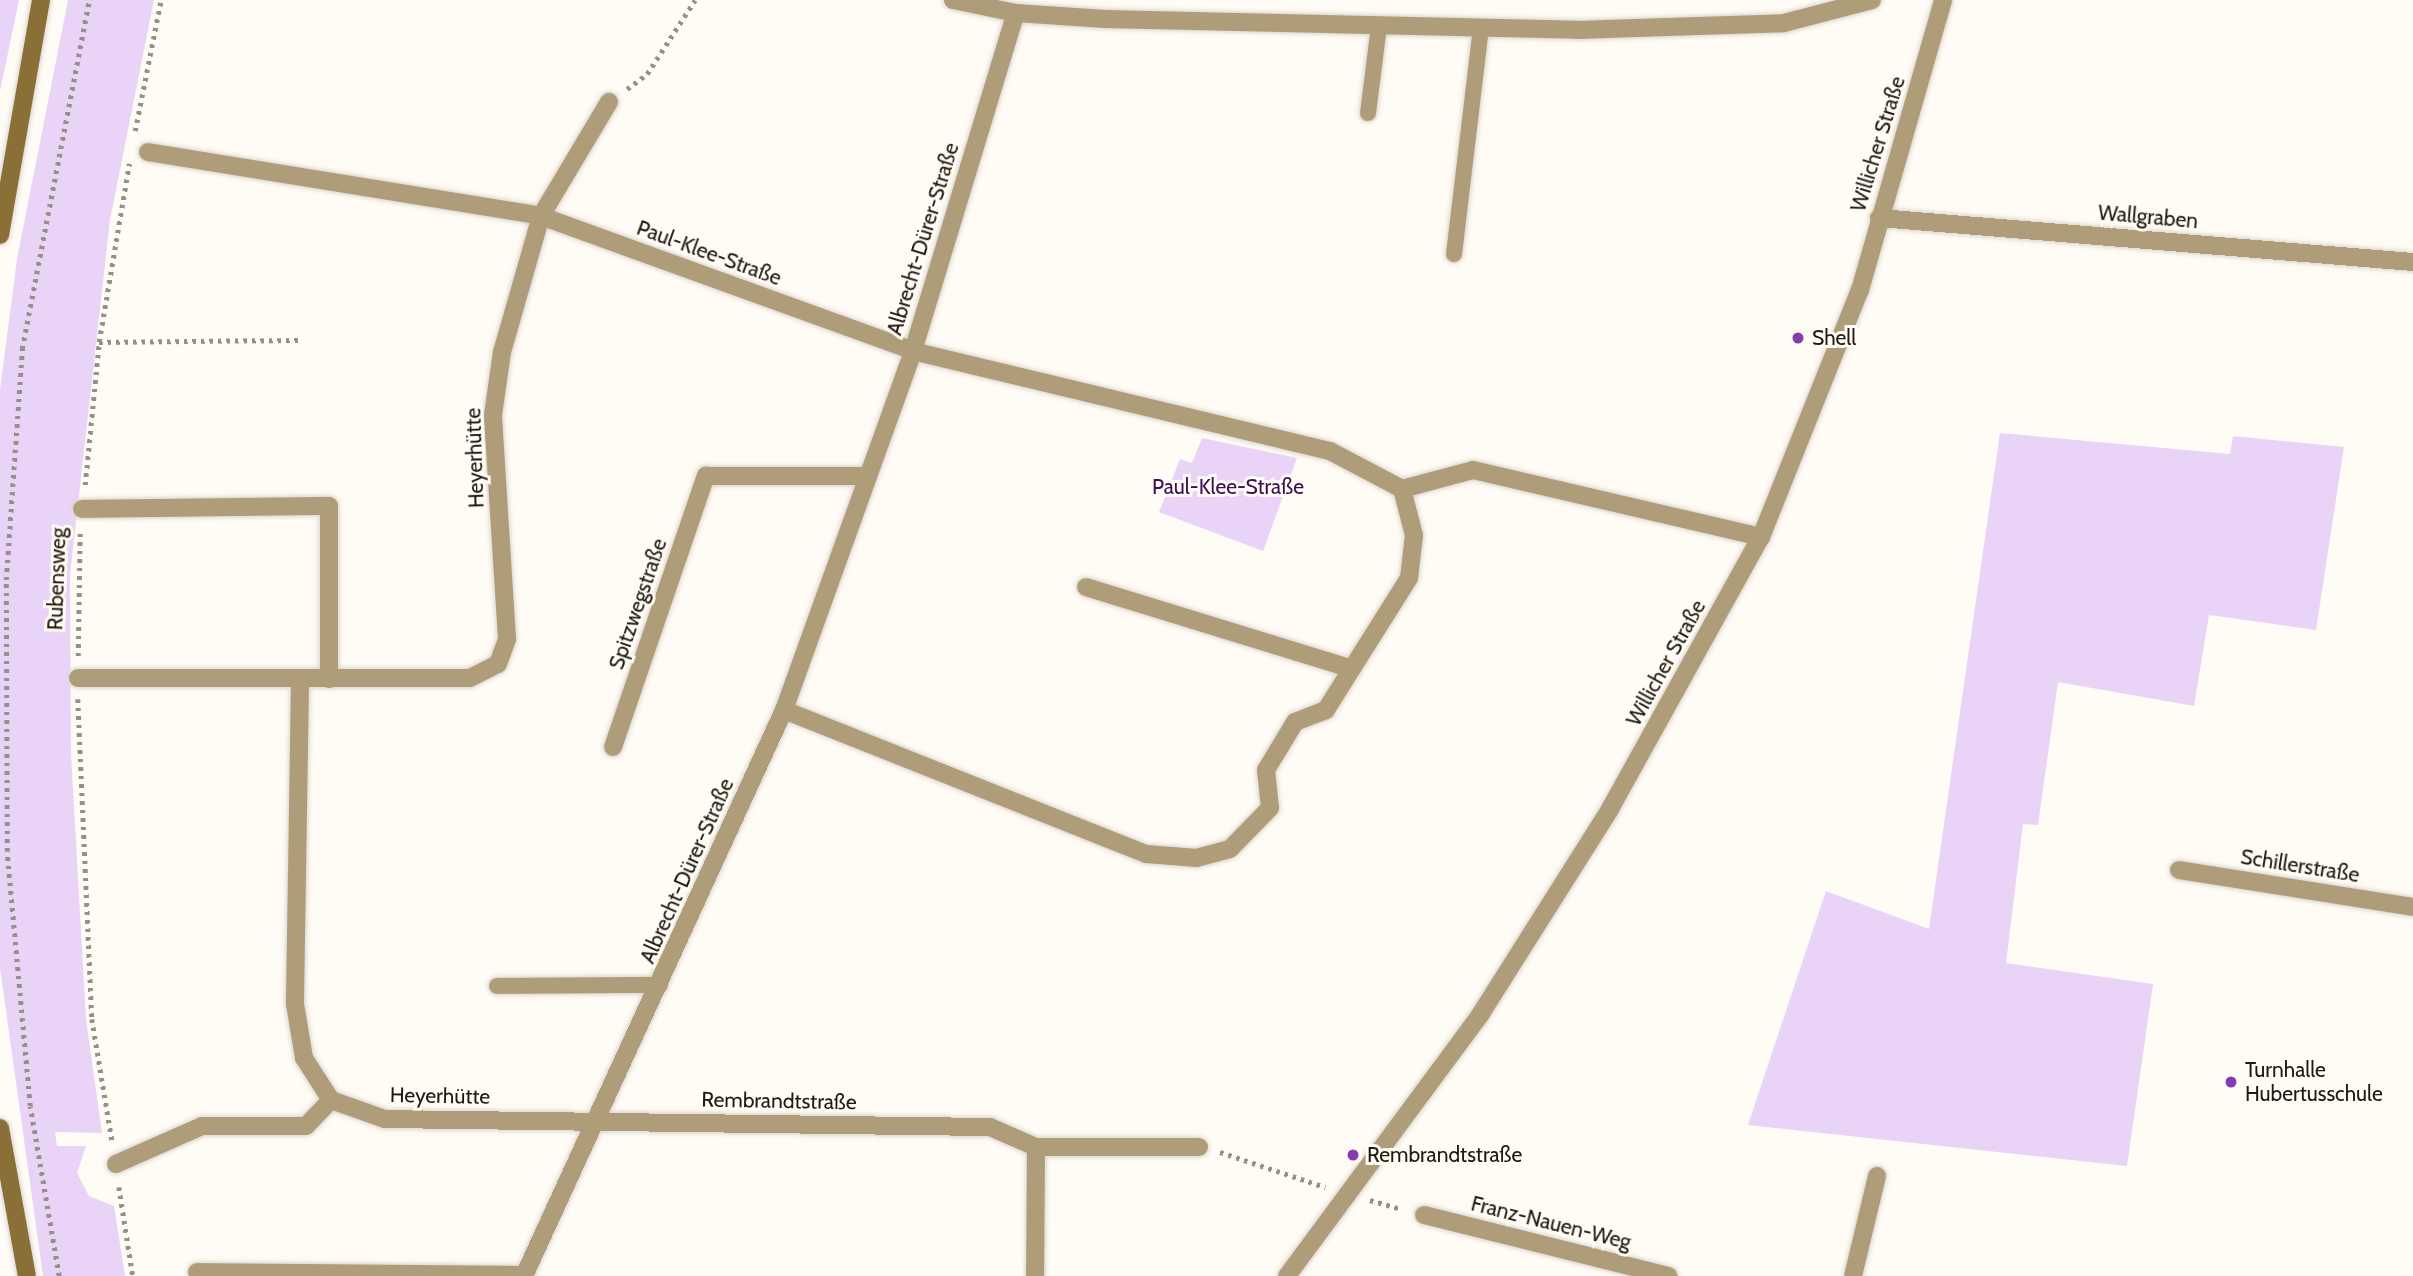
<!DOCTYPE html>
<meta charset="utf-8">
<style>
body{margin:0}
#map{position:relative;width:2413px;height:1276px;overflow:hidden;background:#fffbf5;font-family:Cabin,sans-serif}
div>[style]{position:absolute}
.green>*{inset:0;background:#e9d4f8}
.path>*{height:4.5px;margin-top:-2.25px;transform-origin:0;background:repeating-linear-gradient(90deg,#969188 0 3.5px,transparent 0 8.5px)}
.roads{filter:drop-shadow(0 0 2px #dbd7d0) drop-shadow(0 0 2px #dbd7d0)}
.lane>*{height:16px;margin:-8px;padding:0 8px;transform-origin:8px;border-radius:8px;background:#af9d79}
.street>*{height:18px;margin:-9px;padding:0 9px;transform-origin:9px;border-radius:9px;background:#af9d79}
.secondary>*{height:18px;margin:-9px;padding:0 9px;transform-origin:9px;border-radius:9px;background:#8a6f36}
.dots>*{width:19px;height:19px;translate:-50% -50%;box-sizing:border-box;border:4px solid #fffbf5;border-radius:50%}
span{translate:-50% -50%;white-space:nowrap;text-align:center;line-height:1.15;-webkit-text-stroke:6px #fffbf5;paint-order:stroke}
.street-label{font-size:21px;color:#1f190e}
.poi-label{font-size:21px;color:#1f190e}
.left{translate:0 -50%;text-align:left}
.park-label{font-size:21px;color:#3d0e54}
</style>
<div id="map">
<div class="green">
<div style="clip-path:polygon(0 0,19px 0,0 91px)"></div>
<div style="clip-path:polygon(68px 0,154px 0,110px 220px,70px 575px,71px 753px,86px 1019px,102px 1133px,55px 1132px,57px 1146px,86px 1146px,77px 1173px,89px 1196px,114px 1206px,125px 1276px,43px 1276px,0 968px,0 390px,17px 259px)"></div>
<div style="clip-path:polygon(2000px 433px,2230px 454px,2233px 436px,2344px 447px,2316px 630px,2209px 615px,2194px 706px,2058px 682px,2038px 825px,2023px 824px,2006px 963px,2153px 984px,2127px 1166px,1748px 1125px,1826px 891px,1929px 929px)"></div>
<div style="clip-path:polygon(1202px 438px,1297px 458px,1263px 551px,1159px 512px,1180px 459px,1192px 463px)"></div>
</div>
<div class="path">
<div style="left:627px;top:89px;width:25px;rotate:-37deg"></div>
<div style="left:647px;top:74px;width:88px;rotate:-57deg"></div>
<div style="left:135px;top:131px;width:134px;rotate:-78.8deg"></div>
<div style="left:99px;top:342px;width:199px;rotate:-0.6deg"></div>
<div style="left:85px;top:485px;width:144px;rotate:-84.4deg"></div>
<div style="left:99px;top:342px;width:181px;rotate:-80.4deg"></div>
<div style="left:78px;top:656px;width:124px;rotate:-89.1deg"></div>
<div style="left:78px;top:699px;width:320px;rotate:87.5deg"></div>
<div style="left:92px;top:1019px;width:123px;rotate:80.6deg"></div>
<div style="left:1220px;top:1152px;width:111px;rotate:18.4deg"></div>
<div style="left:119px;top:1187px;width:90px;rotate:81.1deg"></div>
<div style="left:1370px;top:1200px;width:33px;rotate:16deg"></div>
<div style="left:59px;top:1276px;width:172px;rotate:-99.7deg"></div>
<div style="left:30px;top:1106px;width:256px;rotate:-95.2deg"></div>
<div style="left:7px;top:851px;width:271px;rotate:-90.2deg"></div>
<div style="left:6px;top:580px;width:232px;rotate:-86deg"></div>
<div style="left:22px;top:349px;width:355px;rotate:-79.1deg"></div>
</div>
<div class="roads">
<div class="lane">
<div style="left:1368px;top:113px;width:88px;rotate:-82.8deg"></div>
<div style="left:1454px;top:254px;width:228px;rotate:-83.2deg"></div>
<div style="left:497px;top:986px;width:163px;rotate:-0.4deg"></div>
</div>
<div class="street">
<div style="left:953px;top:0;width:64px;rotate:11.7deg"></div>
<div style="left:1016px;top:13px;width:89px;rotate:3.9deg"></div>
<div style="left:1105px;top:19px;width:473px;rotate:1.3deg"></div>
<div style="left:1578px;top:30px;width:206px;rotate:-1.9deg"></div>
<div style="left:1784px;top:23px;width:91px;rotate:-14.6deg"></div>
<div style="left:148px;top:152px;width:398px;rotate:9.2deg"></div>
<div style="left:541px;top:216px;width:396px;rotate:19.9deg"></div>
<div style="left:913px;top:351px;width:429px;rotate:13.5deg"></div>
<div style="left:1330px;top:451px;width:81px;rotate:27.8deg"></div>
<div style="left:1402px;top:489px;width:48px;rotate:75.4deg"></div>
<div style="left:1414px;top:535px;width:43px;rotate:96.6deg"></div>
<div style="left:1409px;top:578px;width:156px;rotate:122.2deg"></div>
<div style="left:1326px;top:710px;width:33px;rotate:159deg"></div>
<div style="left:1295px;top:722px;width:56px;rotate:121.1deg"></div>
<div style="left:1266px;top:770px;width:38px;rotate:84deg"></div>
<div style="left:1270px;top:808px;width:57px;rotate:134.3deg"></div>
<div style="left:1230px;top:849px;width:34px;rotate:165deg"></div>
<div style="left:1197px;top:858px;width:51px;rotate:-175.5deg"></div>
<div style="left:1146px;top:854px;width:390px;rotate:-158.3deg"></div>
<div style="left:1879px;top:218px;width:536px;rotate:4.71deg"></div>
<div style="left:1402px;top:489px;width:73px;rotate:-15deg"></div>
<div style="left:1473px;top:470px;width:296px;rotate:13.1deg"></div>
<div style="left:82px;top:509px;width:247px;rotate:-0.7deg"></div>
<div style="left:329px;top:506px;width:173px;rotate:90deg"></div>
<div style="left:1086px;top:587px;width:278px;rotate:17.1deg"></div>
<div style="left:78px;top:678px;width:392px"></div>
<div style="left:470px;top:678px;width:31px;rotate:-27deg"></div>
<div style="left:498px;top:664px;width:27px;rotate:-70deg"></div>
<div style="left:507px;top:639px;width:224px;rotate:-93.6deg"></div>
<div style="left:493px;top:415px;width:64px;rotate:-81.9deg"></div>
<div style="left:502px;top:352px;width:141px;rotate:-74deg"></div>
<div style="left:541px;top:216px;width:133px;rotate:-59.2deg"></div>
<div style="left:300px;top:682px;width:322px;rotate:90.9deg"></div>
<div style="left:295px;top:1004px;width:55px;rotate:80.5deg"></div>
<div style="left:304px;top:1058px;width:50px;rotate:57.3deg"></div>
<div style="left:331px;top:1100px;width:57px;rotate:19.4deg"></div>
<div style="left:385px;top:1119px;width:605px;rotate:0.76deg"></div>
<div style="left:990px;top:1127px;width:50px;rotate:23.5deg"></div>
<div style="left:1036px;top:1147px;width:129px;rotate:90.4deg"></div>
<div style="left:613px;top:747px;width:287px;rotate:-71.1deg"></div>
<div style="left:706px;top:476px;width:162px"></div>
<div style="left:2179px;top:870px;width:237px;rotate:9deg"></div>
<div style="left:1036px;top:1147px;width:163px"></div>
<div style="left:116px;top:1164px;width:94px;rotate:-23.8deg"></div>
<div style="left:202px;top:1126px;width:104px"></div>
<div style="left:306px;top:1126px;width:36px;rotate:-46deg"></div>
<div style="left:1424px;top:1215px;width:252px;rotate:14deg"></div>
<div style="left:197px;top:1272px;width:327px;rotate:0.5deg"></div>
<div style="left:524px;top:1276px;width:623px;rotate:-65.33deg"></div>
<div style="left:784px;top:710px;width:381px;rotate:-70.2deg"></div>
<div style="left:913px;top:351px;width:353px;rotate:-73.1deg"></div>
<div style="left:1287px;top:1276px;width:325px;rotate:-53.5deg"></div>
<div style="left:1480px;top:1015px;width:244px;rotate:-57.7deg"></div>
<div style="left:1610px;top:809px;width:311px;rotate:-61deg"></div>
<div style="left:1761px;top:537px;width:266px;rotate:-68.2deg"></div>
<div style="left:1860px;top:290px;width:302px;rotate:-74deg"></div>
<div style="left:1853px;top:1276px;width:103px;rotate:-76.5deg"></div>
</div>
<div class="secondary">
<div style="left:0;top:235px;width:239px;rotate:-80.1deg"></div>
<div style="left:0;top:1128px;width:150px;rotate:79.7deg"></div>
</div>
</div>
<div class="dots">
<div style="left:1798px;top:338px;background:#863cae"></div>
<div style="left:2231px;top:1082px;background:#863cae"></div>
<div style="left:1353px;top:1155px;background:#863cae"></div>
</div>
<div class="street-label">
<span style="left:1878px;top:144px;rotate:-73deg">Willicher Straße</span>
<span style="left:2148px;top:217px;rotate:5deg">Wallgraben</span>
<span style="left:923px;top:239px;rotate:-73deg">Albrecht-Dürer-Straße</span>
<span style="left:709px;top:253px;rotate:20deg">Paul-Klee-Straße</span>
<span style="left:475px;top:458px;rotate:-92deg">Heyerhütte</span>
<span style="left:57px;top:579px;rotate:-88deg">Rubensweg</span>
<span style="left:638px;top:604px;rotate:-71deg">Spitzwegstraße</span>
<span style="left:1666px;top:663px;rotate:-61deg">Willicher Straße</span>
<span style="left:2300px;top:866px;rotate:9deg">Schillerstraße</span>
<span style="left:687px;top:871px;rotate:-66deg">Albrecht-Dürer-Straße</span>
<span style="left:440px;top:1096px;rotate:1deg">Heyerhütte</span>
<span style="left:779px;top:1101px;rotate:1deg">Rembrandtstraße</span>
<span style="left:1551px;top:1223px;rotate:14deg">Franz-Nauen-Weg</span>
</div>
<div class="poi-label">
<span class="left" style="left:1812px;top:338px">Shell</span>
<span class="left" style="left:2245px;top:1082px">Turnhalle<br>Hubertusschule</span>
<span class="left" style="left:1367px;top:1155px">Rembrandtstraße</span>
</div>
<div class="park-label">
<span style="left:1228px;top:487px">Paul-Klee-Straße</span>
</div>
</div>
